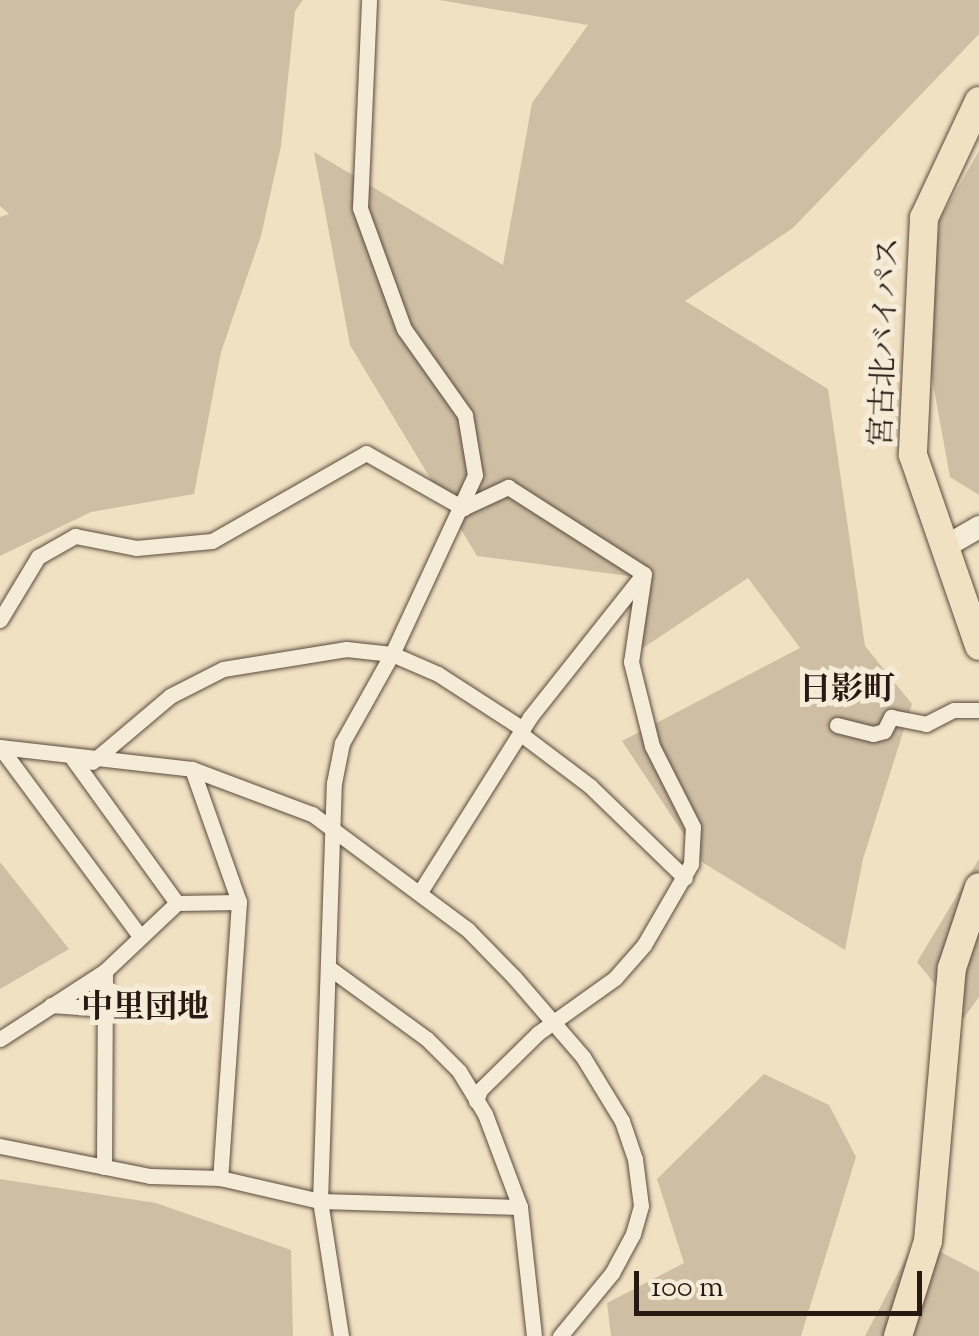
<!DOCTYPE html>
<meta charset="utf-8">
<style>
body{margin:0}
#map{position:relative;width:979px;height:1336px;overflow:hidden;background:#f0e1c2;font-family:"Sorts Mill Goudy","Noto Serif JP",serif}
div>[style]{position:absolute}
.green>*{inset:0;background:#cebfa4}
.roads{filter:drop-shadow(0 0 2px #5a4b3e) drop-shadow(0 0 2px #5a4b3e)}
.street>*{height:15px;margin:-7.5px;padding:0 7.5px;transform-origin:7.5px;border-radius:7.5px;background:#f5ecd7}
.secondary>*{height:22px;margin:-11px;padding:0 11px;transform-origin:11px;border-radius:11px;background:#f5ecd7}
.highway>*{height:28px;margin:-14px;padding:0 14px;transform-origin:14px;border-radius:14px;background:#f0e1c2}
span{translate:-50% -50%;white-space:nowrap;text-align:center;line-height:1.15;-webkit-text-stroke:10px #f5ecd7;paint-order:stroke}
.street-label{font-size:30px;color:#281912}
.neighbourhood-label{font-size:32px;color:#281912;font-weight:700}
.scale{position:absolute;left:634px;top:1271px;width:288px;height:45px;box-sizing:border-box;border:5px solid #281912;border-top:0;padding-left:12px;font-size:30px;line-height:35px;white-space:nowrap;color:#281912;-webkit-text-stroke:8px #f5ecd7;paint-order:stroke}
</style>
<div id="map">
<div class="green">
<div style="clip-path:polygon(0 0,303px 0,295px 11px,281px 146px,261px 236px,221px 352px,194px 494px,91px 512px,0 556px,0 217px,9px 214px,0 206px)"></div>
<div style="clip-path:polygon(439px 0,979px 0,979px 34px,793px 228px,685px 301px,828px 389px,865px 646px,912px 704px,863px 859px,845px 950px,702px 862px,622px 741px,800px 648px,748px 578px,640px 650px,651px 579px,477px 556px,350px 345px,314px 152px,503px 265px,532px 103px,588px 25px)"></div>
<div style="clip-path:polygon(979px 151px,979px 495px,950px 477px,925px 340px,940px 219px)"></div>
<div style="clip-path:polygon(979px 859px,979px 997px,963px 1019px,917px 962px)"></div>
<div style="clip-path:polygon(0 862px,69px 949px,0 989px)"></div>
<div style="clip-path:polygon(764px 1074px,829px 1105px,856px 1157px,801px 1336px,611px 1336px,607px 1303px,684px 1263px,657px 1179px)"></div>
<div style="clip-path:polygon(0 1179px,156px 1203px,291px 1250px,293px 1336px,0 1336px)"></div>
<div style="clip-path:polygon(916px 1239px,979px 1272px,979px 1336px,865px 1336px)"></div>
</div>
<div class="roads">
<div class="street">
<div style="left:0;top:620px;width:74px;rotate:-58.9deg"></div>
<div style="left:38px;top:557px;width:43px;rotate:-29.6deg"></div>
<div style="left:75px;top:536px;width:62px;rotate:11.1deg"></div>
<div style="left:136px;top:548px;width:76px;rotate:-5.3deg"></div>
<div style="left:212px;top:541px;width:177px;rotate:-29.7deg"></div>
<div style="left:366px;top:453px;width:112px;rotate:29.6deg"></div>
<div style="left:463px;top:508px;width:50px;rotate:-25deg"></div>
<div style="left:508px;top:487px;width:161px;rotate:32.6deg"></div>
<div style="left:837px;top:725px;width:37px;rotate:14deg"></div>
<div style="left:873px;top:734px;width:11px;rotate:-15deg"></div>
<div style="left:884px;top:731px;width:16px;rotate:-63deg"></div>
<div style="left:891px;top:717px;width:36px;rotate:11deg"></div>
<div style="left:926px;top:724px;width:31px;rotate:-27deg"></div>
<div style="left:954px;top:710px;width:25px"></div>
<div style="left:521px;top:734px;width:86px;rotate:37deg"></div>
<div style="left:590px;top:786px;width:132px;rotate:44.1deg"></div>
<div style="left:0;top:747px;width:193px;rotate:6.5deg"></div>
<div style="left:192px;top:769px;width:128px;rotate:20.6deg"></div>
<div style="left:312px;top:814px;width:194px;rotate:36.6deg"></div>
<div style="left:468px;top:930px;width:66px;rotate:45.6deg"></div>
<div style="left:514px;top:977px;width:106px;rotate:49.2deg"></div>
<div style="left:583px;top:1057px;width:75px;rotate:58.6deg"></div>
<div style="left:622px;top:1121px;width:40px;rotate:71.1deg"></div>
<div style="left:635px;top:1159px;width:47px;rotate:82.7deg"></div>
<div style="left:641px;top:1206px;width:29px;rotate:106deg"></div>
<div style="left:633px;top:1234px;width:44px;rotate:118.3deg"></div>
<div style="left:612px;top:1273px;width:82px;rotate:129.5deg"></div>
<div style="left:0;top:747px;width:234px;rotate:53.5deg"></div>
<div style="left:73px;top:759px;width:178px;rotate:54.2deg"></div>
<div style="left:92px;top:762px;width:102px;rotate:-40.2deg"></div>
<div style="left:170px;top:696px;width:59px;rotate:-27deg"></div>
<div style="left:223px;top:669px;width:125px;rotate:-9.2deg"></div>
<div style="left:346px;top:649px;width:46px;rotate:6.2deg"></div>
<div style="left:392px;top:654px;width:50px;rotate:23.5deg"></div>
<div style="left:438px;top:674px;width:101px;rotate:32.9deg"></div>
<div style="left:192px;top:769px;width:141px;rotate:70.5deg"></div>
<div style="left:239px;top:902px;width:277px;rotate:93.9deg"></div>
<div style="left:420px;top:892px;width:207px;rotate:-57.8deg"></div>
<div style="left:530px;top:717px;width:179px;rotate:-51.6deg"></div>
<div style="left:328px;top:967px;width:122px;rotate:36deg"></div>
<div style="left:427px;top:1039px;width:45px;rotate:45deg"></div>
<div style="left:459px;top:1071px;width:50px;rotate:58.8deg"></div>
<div style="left:485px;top:1114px;width:99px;rotate:69.4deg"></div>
<div style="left:520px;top:1207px;width:130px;rotate:83.8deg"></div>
<div style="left:51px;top:1005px;width:55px;rotate:4.2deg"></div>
<div style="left:0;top:1039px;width:125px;rotate:-32.9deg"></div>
<div style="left:105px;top:971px;width:99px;rotate:-43.4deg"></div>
<div style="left:177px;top:903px;width:62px;rotate:-0.9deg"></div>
<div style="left:476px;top:1101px;width:12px;rotate:-70deg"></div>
<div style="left:480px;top:1090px;width:81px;rotate:-44.5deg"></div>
<div style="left:538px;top:1033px;width:95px;rotate:-35.5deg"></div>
<div style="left:615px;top:978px;width:44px;rotate:-48.7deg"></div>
<div style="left:644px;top:945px;width:94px;rotate:-59.9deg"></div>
<div style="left:691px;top:864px;width:37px;rotate:-87deg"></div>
<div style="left:693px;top:827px;width:91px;rotate:-116.8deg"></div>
<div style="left:652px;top:746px;width:87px;rotate:-104deg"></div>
<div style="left:631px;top:662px;width:89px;rotate:-81.6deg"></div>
<div style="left:0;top:1146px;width:153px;rotate:11.3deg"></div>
<div style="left:150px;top:1176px;width:70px;rotate:1.6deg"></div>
<div style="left:220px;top:1178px;width:103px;rotate:13deg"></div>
<div style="left:320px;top:1201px;width:200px;rotate:1.7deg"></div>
<div style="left:104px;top:1167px;width:196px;rotate:-89.7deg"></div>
<div style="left:341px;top:1336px;width:137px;rotate:-98.8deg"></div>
<div style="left:320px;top:1201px;width:418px;rotate:-88.1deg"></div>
<div style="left:334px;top:783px;width:41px;rotate:-78.7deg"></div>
<div style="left:342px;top:743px;width:102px;rotate:-60.7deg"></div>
<div style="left:392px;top:654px;width:197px;rotate:-65.1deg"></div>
<div style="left:475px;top:475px;width:61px;rotate:-99.5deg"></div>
<div style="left:465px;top:415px;width:105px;rotate:-125.3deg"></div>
<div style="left:404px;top:329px;width:129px;rotate:-110deg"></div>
<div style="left:360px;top:208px;width:208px;rotate:-87.5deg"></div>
</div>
<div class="secondary">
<div style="left:948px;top:545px;width:36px;rotate:-30deg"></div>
</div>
<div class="highway">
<div style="left:979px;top:101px;width:129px;rotate:115.2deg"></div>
<div style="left:924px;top:218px;width:237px;rotate:92.7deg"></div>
<div style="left:913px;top:455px;width:202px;rotate:70.9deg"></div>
<div style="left:898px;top:1336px;width:100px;rotate:-72.5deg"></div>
<div style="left:928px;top:1241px;width:274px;rotate:-85deg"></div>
<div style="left:952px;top:968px;width:85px;rotate:-71.6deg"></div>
</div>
</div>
<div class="street-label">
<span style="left:887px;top:342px;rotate:-88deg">宮古北バイパス</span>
</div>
<div class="neighbourhood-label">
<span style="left:847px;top:691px">日影町</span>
<span style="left:145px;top:1009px">中里団地</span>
</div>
<div class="scale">100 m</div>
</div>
